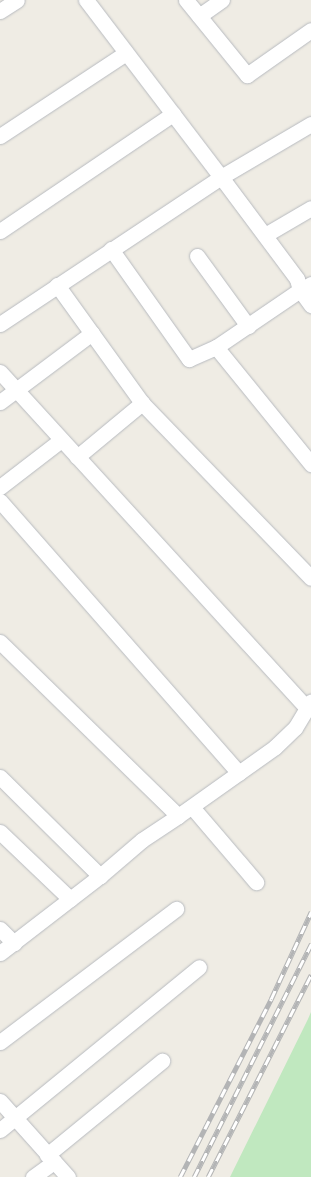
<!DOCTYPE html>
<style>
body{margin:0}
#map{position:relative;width:311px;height:1177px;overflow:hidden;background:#efece4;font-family:"Work Sans",sans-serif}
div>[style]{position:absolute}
.green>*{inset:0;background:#c0e8bf}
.roads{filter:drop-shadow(0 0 1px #b7babf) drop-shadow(0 0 1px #b7babf)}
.street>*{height:15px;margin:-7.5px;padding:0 7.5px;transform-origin:7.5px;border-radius:7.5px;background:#fff}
.rail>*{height:4.5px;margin-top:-2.25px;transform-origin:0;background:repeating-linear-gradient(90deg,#fff 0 9px,#b3b4b5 0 18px);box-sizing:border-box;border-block:1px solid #b3b4b5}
span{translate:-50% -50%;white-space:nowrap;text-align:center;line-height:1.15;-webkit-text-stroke:4px #fff;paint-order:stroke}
</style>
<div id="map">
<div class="green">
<div style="clip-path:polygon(311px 1012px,311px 1177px,230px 1177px,308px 1019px)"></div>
</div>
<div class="roads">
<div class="street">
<div style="left:186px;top:0;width:97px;rotate:50.9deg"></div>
<div style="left:247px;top:75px;width:78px;rotate:-35.1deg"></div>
<div style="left:0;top:11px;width:20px;rotate:-33deg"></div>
<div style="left:199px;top:16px;width:28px;rotate:-35deg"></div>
<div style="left:311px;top:124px;width:104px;rotate:149.5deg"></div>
<div style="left:221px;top:177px;width:127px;rotate:53.3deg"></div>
<div style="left:297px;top:279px;width:11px;rotate:75deg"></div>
<div style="left:300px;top:290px;width:102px;rotate:145.8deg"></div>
<div style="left:216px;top:347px;width:151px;rotate:50.9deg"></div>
<div style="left:0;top:136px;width:151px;rotate:-33.4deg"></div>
<div style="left:0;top:231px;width:209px;rotate:-34.1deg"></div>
<div style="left:265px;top:235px;width:53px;rotate:-30.4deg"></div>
<div style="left:111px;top:249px;width:135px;rotate:54.7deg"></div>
<div style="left:189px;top:359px;width:30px;rotate:-24deg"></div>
<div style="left:197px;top:256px;width:87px;rotate:53.9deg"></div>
<div style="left:311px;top:284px;width:13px;rotate:151deg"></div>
<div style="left:300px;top:290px;width:19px;rotate:54deg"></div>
<div style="left:57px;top:285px;width:145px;rotate:54.2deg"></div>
<div style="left:142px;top:403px;width:243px;rotate:46deg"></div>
<div style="left:0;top:324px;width:265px;rotate:-33.6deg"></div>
<div style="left:221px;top:177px;width:223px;rotate:-127.3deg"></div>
<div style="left:0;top:372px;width:455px;rotate:47.6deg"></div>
<div style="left:0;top:402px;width:115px;rotate:-36.9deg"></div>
<div style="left:77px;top:457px;width:85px;rotate:-39.7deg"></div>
<div style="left:0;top:487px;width:77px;rotate:-37.6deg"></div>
<div style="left:0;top:501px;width:362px;rotate:48.7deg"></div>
<div style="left:0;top:642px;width:249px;rotate:44.3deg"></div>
<div style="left:0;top:777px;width:141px;rotate:44.7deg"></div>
<div style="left:192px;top:807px;width:99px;rotate:49.5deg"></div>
<div style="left:0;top:832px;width:97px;rotate:43.7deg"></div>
<div style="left:0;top:929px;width:20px;rotate:45deg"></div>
<div style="left:0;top:953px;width:126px;rotate:-37.6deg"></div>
<div style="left:100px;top:876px;width:55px;rotate:-40.6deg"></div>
<div style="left:142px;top:840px;width:43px;rotate:-33.7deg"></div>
<div style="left:178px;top:816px;width:119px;rotate:-35.4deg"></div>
<div style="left:275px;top:747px;width:28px;rotate:-44deg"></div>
<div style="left:295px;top:728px;width:31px;rotate:-59deg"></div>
<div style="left:0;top:1042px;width:221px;rotate:-37.1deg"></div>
<div style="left:0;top:1101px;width:102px;rotate:48.2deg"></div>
<div style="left:0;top:1130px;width:257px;rotate:-39.3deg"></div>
<div style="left:47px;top:1155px;width:149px;rotate:-39.3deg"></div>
<div style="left:33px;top:1177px;width:26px;rotate:-36deg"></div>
</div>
</div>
<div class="rail">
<div style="left:180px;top:1177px;width:200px;rotate:-62.9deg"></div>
<div style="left:271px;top:999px;width:96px;rotate:-65.3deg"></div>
<div style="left:194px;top:1177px;width:261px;rotate:-63.3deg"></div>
<div style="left:208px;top:1177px;width:227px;rotate:-63deg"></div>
</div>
</div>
